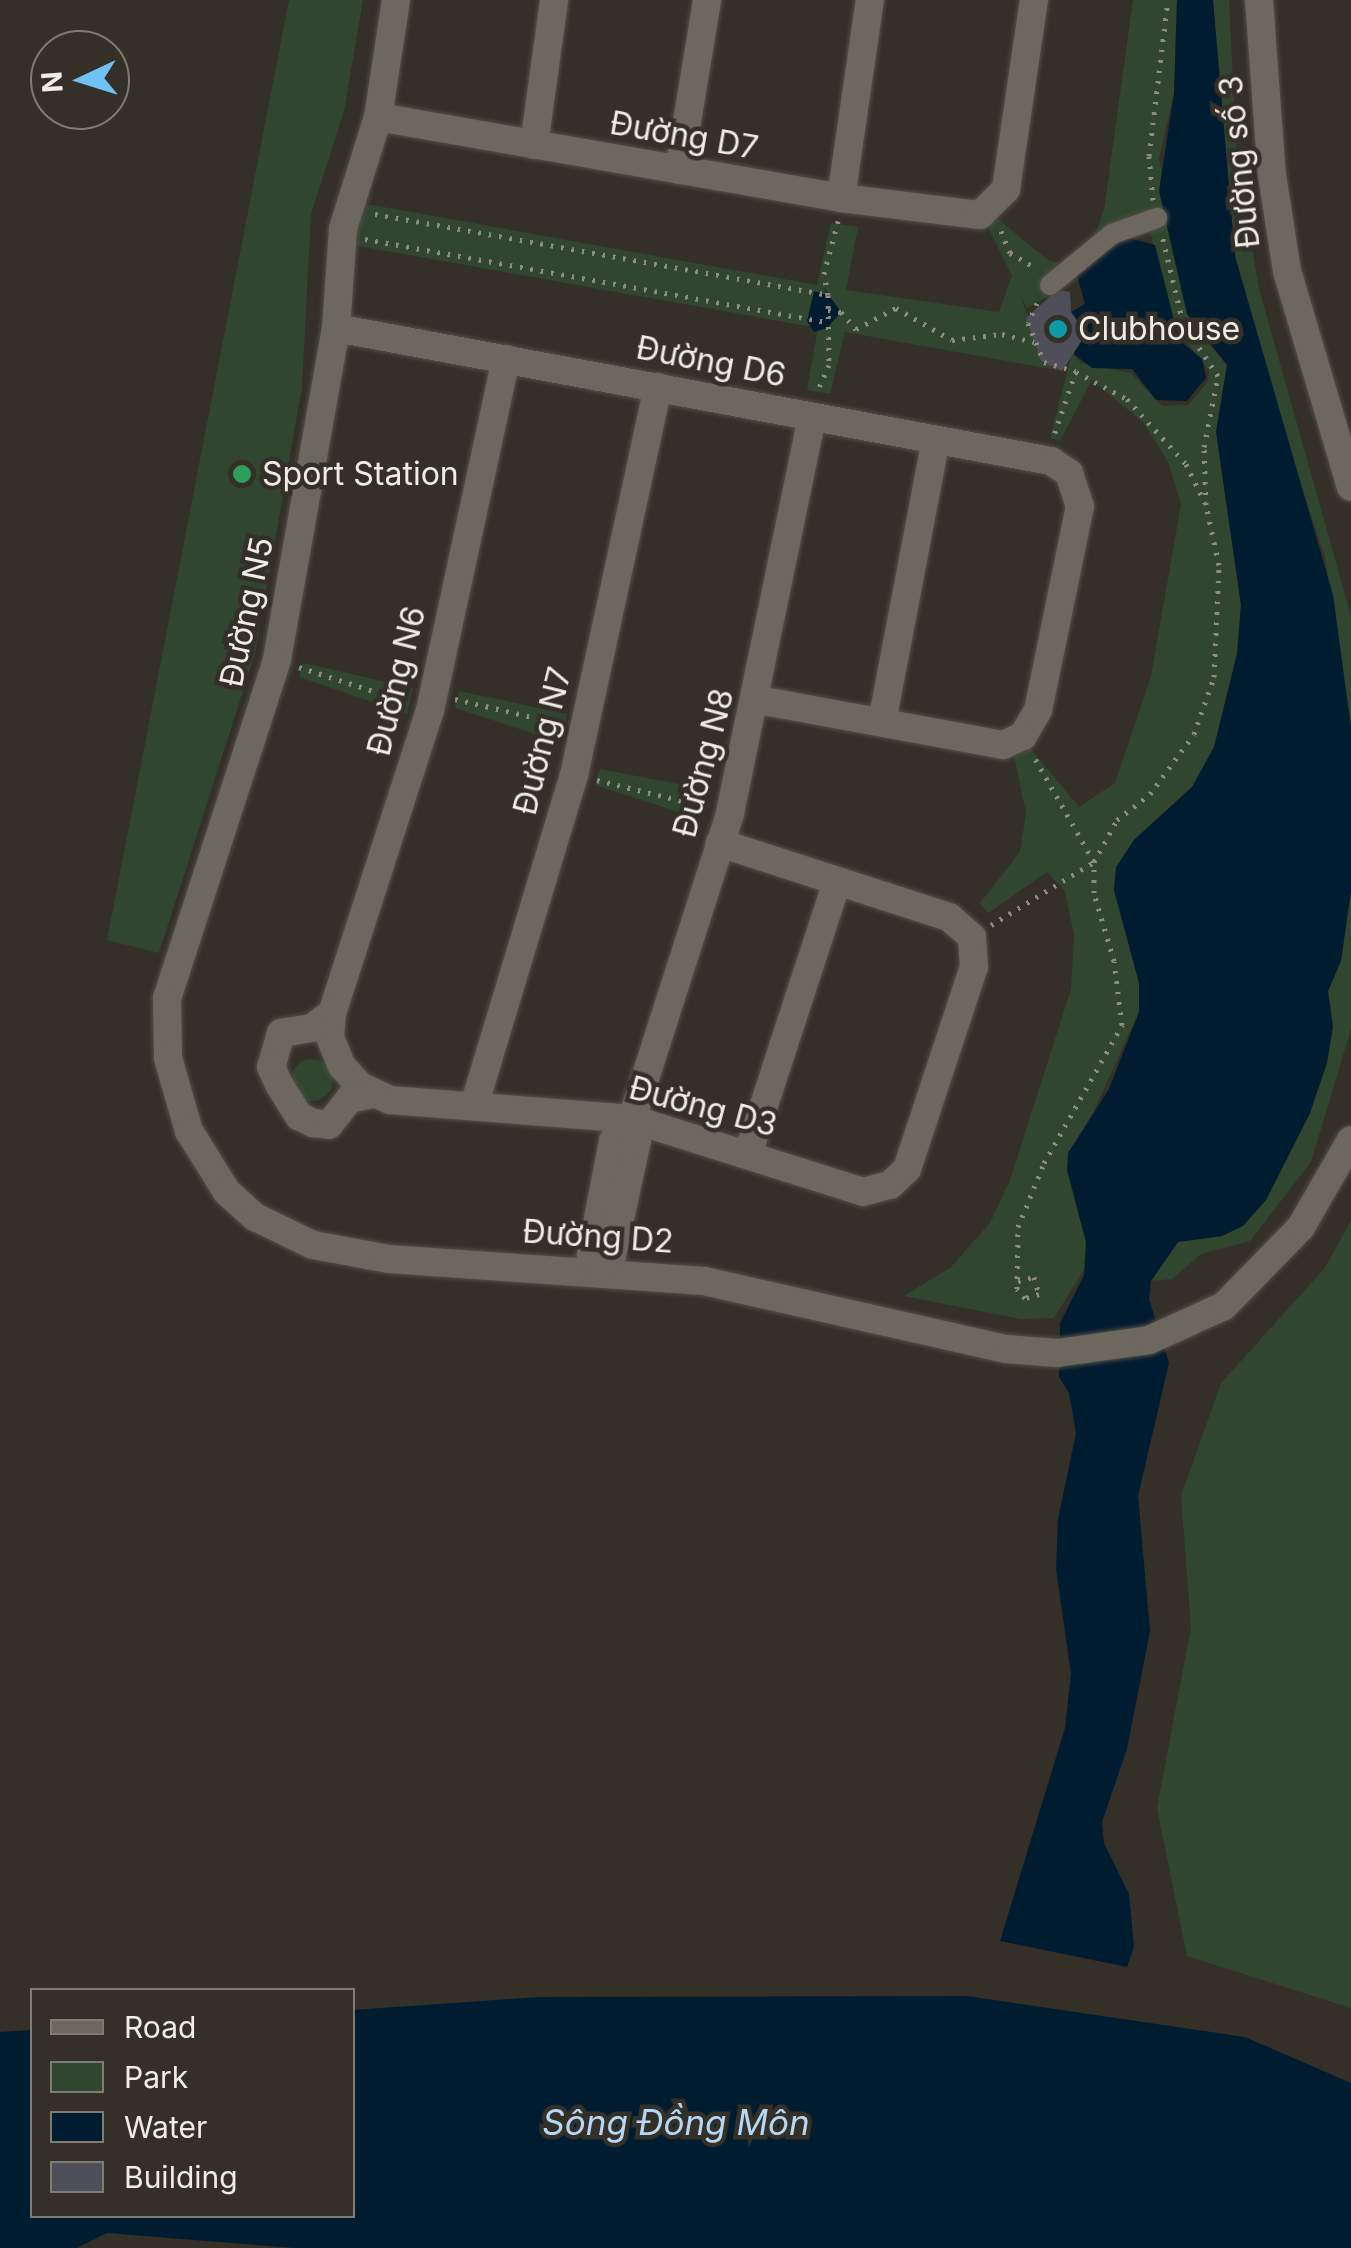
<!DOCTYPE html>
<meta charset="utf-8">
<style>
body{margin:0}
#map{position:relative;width:1351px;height:2248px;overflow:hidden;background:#343027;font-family:Inter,sans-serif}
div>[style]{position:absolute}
.green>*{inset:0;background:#30462e}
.round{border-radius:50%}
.water>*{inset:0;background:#001c31}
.building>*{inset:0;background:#4f4f59}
.path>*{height:5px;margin-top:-2.5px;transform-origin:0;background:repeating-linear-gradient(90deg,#8f8b83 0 2.5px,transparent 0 10.5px)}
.roads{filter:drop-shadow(0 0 2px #524f47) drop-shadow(0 0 2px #524f47)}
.pedestrian>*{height:20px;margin:-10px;padding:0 10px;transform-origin:10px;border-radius:10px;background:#6c685e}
.minor>*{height:28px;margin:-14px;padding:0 14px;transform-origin:14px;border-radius:14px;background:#6c685e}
.tertiary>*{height:28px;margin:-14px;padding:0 14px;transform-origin:14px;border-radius:14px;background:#6c685e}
.dots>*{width:28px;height:28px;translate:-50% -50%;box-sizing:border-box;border:5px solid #343027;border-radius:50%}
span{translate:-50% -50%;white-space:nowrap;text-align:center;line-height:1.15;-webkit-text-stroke:9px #343027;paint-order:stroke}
.street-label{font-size:32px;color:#f0ede7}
.poi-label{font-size:32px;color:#f0ede7}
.left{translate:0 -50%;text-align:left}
.water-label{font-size:35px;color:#b3d8f8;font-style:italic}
.legend{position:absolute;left:30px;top:1988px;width:325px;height:230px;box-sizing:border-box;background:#343027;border:2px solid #7f7c74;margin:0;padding:12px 18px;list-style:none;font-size:30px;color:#f0ede7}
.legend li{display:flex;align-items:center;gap:20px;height:50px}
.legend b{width:50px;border:2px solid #7f7c74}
.north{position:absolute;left:30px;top:30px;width:100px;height:100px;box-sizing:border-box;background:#343027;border:2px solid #7f7c74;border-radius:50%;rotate:266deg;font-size:28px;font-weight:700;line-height:40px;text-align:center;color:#f0ede7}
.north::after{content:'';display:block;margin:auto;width:35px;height:45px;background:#70c2f4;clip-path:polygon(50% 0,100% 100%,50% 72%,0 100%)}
</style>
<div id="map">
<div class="green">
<div style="clip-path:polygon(289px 0,363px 0,344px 111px,311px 214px,302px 387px,255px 654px,159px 953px,107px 940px)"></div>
<div style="clip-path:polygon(1133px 0,1177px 0,1174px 93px,1159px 158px,1192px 324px,1227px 365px,1216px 432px,1241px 605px,1237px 654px,1214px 747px,1192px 787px,1134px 840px,1114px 890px,1139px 983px,1139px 1012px,1067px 1170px,1086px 1242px,1085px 1268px,1054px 1318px,1021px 1319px,904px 1296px,951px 1267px,990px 1223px,1010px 1180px,1071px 989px,1074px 935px,1065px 891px,1047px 872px,988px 913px,980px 903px,1020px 852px,1026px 813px,1014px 756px,1030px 748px,1079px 807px,1115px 783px,1151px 676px,1181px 504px,1168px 462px,1143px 422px,1092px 380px,1060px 441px,1050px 438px,1072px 353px,1081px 363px,1131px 373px,1162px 406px,1188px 405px,1207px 383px,1209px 371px,1175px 327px,1150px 232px,1087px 260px,1069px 285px,1027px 308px,1019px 292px,1032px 327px,1040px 325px,1036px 350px,1062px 371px,845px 332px,830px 394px,807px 390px,818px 328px,342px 243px,350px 201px,817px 285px,831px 223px,858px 227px,846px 290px,999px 312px,1012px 276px,988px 227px,998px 219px,1049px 261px,1068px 265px,1092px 242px,1104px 210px)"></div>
<div style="clip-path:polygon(1213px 0,1229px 0,1236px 140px,1258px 285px,1351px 616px,1351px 727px,1325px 557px,1268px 386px,1235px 256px)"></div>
<div style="clip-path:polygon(303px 663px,413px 688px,407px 714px,299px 677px)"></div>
<div style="clip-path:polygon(459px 691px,567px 714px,560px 742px,455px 708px)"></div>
<div style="clip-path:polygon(600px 769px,704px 789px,697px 818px,595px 785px)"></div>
<div style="clip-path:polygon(1351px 891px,1351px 1029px,1311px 1162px,1250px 1241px,1201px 1254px,1172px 1279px,1151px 1281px,1178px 1242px,1222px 1236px,1266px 1200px,1291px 1151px,1310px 1113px,1333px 1027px,1328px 991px,1341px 961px)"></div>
<div class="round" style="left:291px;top:1059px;width:42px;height:42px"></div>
<div style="clip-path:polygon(1351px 1221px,1351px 2008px,1187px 1956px,1157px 1808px,1191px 1627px,1181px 1496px,1221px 1383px,1324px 1269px)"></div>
</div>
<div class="water">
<div style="clip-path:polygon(1177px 0,1213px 0,1235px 256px,1333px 595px,1351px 727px,1351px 891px,1341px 961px,1328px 991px,1333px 1027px,1327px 1063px,1310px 1113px,1266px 1200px,1243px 1226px,1222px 1236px,1178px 1242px,1151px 1281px,1149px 1299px,1169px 1363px,1138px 1496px,1150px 1631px,1127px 1749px,1102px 1822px,1104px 1843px,1129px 1894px,1134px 1947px,1127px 1967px,1000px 1941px,1065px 1728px,1071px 1674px,1056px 1569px,1058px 1519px,1076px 1433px,1069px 1393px,1059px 1377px,1060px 1323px,1084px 1275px,1086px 1242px,1067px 1170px,1068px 1153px,1109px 1089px,1139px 1012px,1139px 983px,1114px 890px,1116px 867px,1134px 840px,1192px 787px,1214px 747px,1237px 654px,1241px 605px,1216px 432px,1227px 365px,1187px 314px,1159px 191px,1174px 93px)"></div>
<div style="clip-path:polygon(1126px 237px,1155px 245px,1179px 340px,1202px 359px,1206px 378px,1187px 401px,1156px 400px,1132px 369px,1092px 368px,1074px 354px,1081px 324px,1071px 312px,1085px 304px,1076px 272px)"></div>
<div style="clip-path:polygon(824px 288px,841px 312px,827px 328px,814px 332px,807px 321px,814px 291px,827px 295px)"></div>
<div style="clip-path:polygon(967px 1996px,1245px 2037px,1351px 2083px,1351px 2248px,294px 2248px,107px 2233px,77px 2248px,0 2248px,0 2032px,32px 2030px,32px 2216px,352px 2216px,353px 2010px,540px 1997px)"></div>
</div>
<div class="building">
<div style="clip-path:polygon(1057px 290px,1070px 292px,1071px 312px,1086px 334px,1062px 371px,1041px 361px,1026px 318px)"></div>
</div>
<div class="path">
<div style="left:1153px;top:200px;width:44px;rotate:-95.2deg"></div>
<div style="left:1149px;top:156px;width:157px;rotate:-83.1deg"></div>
<div style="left:375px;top:214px;width:460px;rotate:10.1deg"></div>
<div style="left:828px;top:295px;width:70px;rotate:89.2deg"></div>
<div style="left:829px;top:365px;width:30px;rotate:114deg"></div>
<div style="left:1001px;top:231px;width:24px;rotate:68deg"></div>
<div style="left:1010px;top:253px;width:30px;rotate:30deg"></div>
<div style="left:365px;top:239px;width:468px;rotate:10.2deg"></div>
<div style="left:828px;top:295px;width:21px;rotate:-101deg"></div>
<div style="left:824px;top:274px;width:55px;rotate:-75.2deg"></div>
<div style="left:1037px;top:303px;width:22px;rotate:114deg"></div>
<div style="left:1028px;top:323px;width:42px;rotate:67.7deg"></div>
<div style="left:1044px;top:362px;width:33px;rotate:16deg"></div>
<div style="left:1076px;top:371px;width:71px;rotate:108.9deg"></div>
<div style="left:828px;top:310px;width:13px;rotate:9deg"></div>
<div style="left:841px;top:312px;width:23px;rotate:49deg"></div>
<div style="left:856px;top:329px;width:45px;rotate:-27.7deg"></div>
<div style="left:896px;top:308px;width:64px;rotate:29.7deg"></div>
<div style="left:952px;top:340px;width:50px;rotate:-6.8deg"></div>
<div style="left:1002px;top:334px;width:33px;rotate:14deg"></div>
<div style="left:1076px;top:372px;width:58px;rotate:27.9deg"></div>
<div style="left:1127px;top:399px;width:88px;rotate:47.8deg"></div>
<div style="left:1186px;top:464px;width:43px;rotate:64deg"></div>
<div style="left:299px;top:667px;width:114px;rotate:17.8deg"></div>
<div style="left:455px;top:699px;width:110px;rotate:13.2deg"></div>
<div style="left:597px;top:780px;width:113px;rotate:13.8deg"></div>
<div style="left:991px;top:925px;width:121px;rotate:-31.5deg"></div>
<div style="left:1094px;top:862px;width:123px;rotate:-119.7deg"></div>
<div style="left:1018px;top:1281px;width:16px;rotate:-14deg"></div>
<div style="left:1034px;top:1277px;width:18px;rotate:74deg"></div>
<div style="left:1039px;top:1294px;width:15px;rotate:164deg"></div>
<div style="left:1025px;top:1298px;width:12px;rotate:-132deg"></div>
<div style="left:1017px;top:1289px;width:62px;rotate:-89.1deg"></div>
<div style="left:1018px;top:1227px;width:69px;rotate:-67.9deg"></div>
<div style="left:1044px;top:1163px;width:159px;rotate:-60.5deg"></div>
<div style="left:1122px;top:1025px;width:64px;rotate:-97.1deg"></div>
<div style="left:1114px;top:961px;width:71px;rotate:-106.4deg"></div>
<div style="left:1094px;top:893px;width:31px;rotate:-90deg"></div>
<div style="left:1094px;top:862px;width:48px;rotate:-61.3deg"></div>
<div style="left:1117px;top:820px;width:42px;rotate:-38.2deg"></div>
<div style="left:1150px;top:794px;width:74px;rotate:-53.7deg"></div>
<div style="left:1194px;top:734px;width:60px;rotate:-70.7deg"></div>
<div style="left:1214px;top:677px;width:112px;rotate:-87.4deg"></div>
<div style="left:1219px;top:565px;width:61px;rotate:-102.2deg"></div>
<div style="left:1206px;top:505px;width:58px;rotate:-92deg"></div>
<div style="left:1204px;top:447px;width:72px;rotate:-78.8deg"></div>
<div style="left:1218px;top:376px;width:64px;rotate:-123.4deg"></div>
<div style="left:1183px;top:323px;width:90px;rotate:-103.4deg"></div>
</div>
<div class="roads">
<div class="pedestrian">
<div style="left:1050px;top:285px;width:80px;rotate:-39.4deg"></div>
<div style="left:1112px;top:234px;width:48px;rotate:-19.6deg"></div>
</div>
<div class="minor">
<div style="left:396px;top:0;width:118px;rotate:98.7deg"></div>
<div style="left:378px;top:117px;width:117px;rotate:107.4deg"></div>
<div style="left:343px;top:229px;width:99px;rotate:94deg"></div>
<div style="left:336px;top:328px;width:337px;rotate:100.1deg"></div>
<div style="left:277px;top:660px;width:355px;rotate:108deg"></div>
<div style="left:167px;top:998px;width:60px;rotate:89deg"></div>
<div style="left:168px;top:1058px;width:76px;rotate:74deg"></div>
<div style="left:189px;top:1131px;width:72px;rotate:58.1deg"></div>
<div style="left:227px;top:1192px;width:38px;rotate:42deg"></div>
<div style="left:255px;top:1217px;width:64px;rotate:25.8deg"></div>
<div style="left:313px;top:1245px;width:77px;rotate:10.4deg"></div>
<div style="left:389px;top:1259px;width:316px;rotate:4deg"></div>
<div style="left:704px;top:1281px;width:310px;rotate:12.7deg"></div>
<div style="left:378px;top:117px;width:470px;rotate:9.9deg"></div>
<div style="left:841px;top:198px;width:140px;rotate:7deg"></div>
<div style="left:980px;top:215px;width:37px;rotate:-45deg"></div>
<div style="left:1006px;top:189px;width:191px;rotate:-81.6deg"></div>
<div style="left:534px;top:145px;width:146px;rotate:-82.1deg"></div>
<div style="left:679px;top:170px;width:172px;rotate:-80.6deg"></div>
<div style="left:841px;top:198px;width:200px;rotate:-81.7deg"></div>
<div style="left:336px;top:328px;width:727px;rotate:10.54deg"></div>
<div style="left:1051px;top:461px;width:22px;rotate:34deg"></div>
<div style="left:1069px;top:473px;width:35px;rotate:72deg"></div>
<div style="left:1080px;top:506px;width:208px;rotate:101.6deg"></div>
<div style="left:1038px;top:710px;width:30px;rotate:120deg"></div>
<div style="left:1023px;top:736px;width:22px;rotate:156deg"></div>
<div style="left:1003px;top:745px;width:250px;rotate:-169.6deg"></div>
<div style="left:506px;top:359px;width:359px;rotate:102.2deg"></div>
<div style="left:430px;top:710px;width:318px;rotate:107.9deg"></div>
<div style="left:332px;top:1013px;width:24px;rotate:95deg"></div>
<div style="left:330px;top:1037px;width:31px;rotate:68deg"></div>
<div style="left:342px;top:1066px;width:27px;rotate:48deg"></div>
<div style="left:360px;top:1086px;width:33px;rotate:25deg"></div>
<div style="left:390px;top:1100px;width:243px;rotate:4.5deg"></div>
<div style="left:632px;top:1119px;width:242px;rotate:17.5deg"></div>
<div style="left:863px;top:1192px;width:28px;rotate:-15deg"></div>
<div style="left:890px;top:1185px;width:23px;rotate:-43deg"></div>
<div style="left:907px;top:1169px;width:213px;rotate:-71.7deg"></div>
<div style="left:974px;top:967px;width:30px;rotate:-94deg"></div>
<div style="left:972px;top:937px;width:30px;rotate:-139deg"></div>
<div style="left:949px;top:917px;width:241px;rotate:-162.1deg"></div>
<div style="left:882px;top:722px;width:287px;rotate:-79.2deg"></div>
<div style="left:332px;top:1013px;width:25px;rotate:143deg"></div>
<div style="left:312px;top:1028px;width:31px;rotate:171deg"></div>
<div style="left:281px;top:1033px;width:35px;rotate:106deg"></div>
<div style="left:271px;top:1067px;width:21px;rotate:65deg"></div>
<div style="left:280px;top:1086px;width:36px;rotate:58deg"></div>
<div style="left:299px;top:1116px;width:16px;rotate:27deg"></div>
<div style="left:313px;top:1123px;width:16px;rotate:7deg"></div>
<div style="left:329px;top:1125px;width:33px;rotate:-52deg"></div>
<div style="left:349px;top:1099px;width:25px;rotate:-12deg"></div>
<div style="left:474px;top:1106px;width:346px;rotate:-73.2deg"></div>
<div style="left:574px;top:775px;width:397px;rotate:-77.8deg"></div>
<div style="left:748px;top:1154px;width:287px;rotate:-71.9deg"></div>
<div style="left:599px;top:1271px;width:18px;rotate:-117deg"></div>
<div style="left:591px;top:1255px;width:116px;rotate:-79.1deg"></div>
<div style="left:613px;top:1141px;width:29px;rotate:-49deg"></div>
<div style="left:632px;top:1119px;width:321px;rotate:-72.2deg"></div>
<div style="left:730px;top:813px;width:404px;rotate:-78.3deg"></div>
<div style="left:599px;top:1271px;width:16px;rotate:-43deg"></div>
<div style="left:611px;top:1260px;width:122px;rotate:-77.7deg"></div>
<div style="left:637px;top:1141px;width:23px;rotate:-103deg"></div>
</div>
<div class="tertiary">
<div style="left:1259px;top:0;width:175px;rotate:85.8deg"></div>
<div style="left:1272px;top:175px;width:97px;rotate:81.1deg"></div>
<div style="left:1287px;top:271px;width:225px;rotate:73.5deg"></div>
<div style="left:1006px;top:1349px;width:51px;rotate:4.5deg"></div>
<div style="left:1057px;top:1353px;width:93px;rotate:-8deg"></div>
<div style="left:1149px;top:1340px;width:82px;rotate:-24.4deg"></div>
<div style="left:1224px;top:1306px;width:110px;rotate:-45.7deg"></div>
<div style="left:1301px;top:1227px;width:100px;rotate:-60.1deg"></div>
</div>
</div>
<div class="dots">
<div style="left:1058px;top:329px;background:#0f9aa8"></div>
<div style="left:242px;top:474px;background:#2e9e5b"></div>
</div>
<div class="street-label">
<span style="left:684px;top:136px;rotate:10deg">Đường D7</span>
<span style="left:1240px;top:162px;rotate:-96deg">Đường số 3</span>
<span style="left:711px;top:362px;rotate:11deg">Đường D6</span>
<span style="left:247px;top:612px;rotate:-78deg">Đường N5</span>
<span style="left:397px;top:681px;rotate:-76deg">Đường N6</span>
<span style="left:543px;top:741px;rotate:-76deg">Đường N7</span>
<span style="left:704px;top:763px;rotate:-75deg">Đường N8</span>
<span style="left:703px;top:1107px;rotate:15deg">Đường D3</span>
<span style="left:598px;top:1237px;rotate:4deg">Đường D2</span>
</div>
<div class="poi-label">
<span class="left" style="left:1078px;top:329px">Clubhouse</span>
<span class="left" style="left:262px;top:474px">Sport Station</span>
</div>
<div class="water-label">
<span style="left:676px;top:2122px">Sông Đồng Môn</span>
</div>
<ul class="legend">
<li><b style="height:12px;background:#6c685e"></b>Road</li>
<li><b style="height:28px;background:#30462e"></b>Park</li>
<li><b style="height:28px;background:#001c31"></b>Water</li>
<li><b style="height:28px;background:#4f4f59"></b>Building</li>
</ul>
<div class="north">N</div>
</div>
